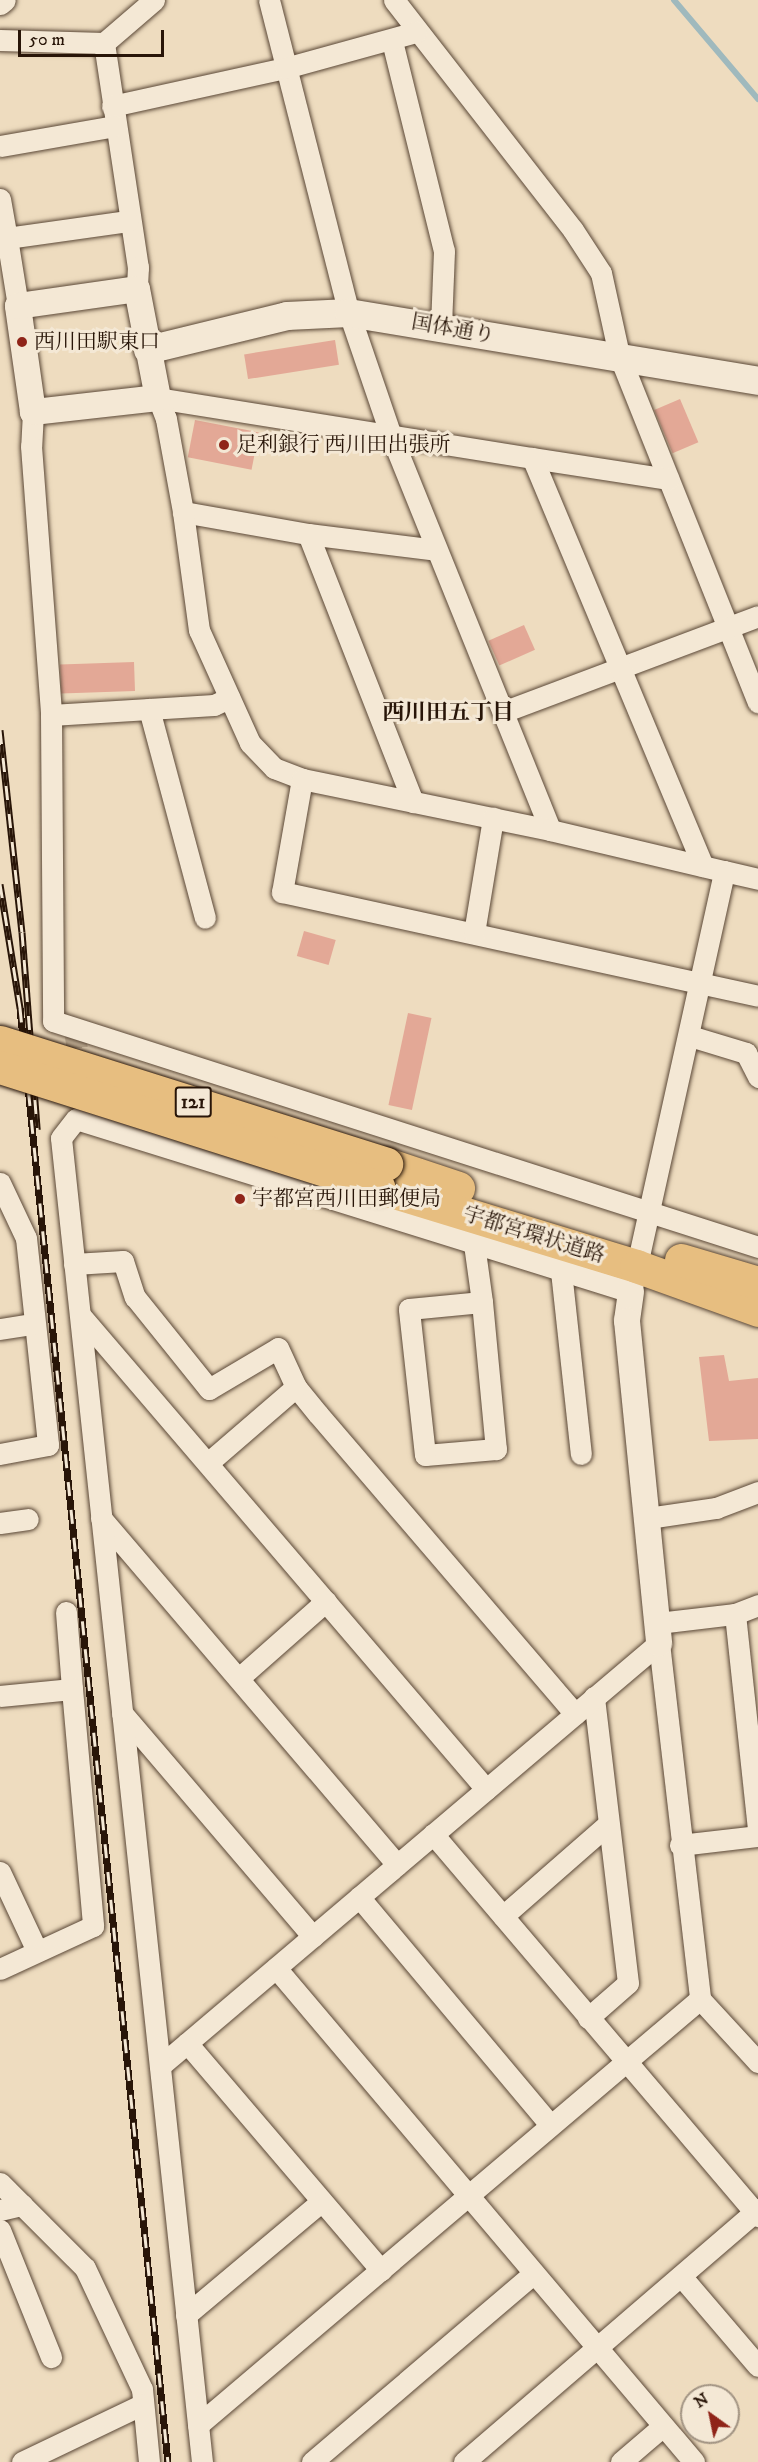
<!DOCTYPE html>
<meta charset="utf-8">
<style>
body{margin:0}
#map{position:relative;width:758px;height:2462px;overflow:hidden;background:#eedcbf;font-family:"IM FELL DW Pica","Noto Serif JP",serif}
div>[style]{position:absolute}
.stream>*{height:6px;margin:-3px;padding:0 3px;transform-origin:3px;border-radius:3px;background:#9fb9bd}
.building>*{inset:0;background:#e3a896;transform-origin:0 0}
.minor-tunnel>*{height:21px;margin-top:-10.5px;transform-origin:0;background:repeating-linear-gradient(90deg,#c6b49a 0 21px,transparent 0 31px)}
.roads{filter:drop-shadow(0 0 2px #5a4736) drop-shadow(0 0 2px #5a4736)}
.minor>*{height:21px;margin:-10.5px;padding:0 10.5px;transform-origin:10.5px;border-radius:10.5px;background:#f4e8d5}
.tertiary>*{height:26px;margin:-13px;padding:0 13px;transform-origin:13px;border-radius:13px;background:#f4e8d5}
.secondary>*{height:28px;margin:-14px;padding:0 14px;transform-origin:14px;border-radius:14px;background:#f4e8d5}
.trunk>*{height:33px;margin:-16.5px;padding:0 16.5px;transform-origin:16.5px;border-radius:16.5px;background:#e7be80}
.rail>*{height:7px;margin-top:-3.5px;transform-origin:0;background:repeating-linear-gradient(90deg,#f4e8d5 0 14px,#281508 0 28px);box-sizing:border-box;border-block:2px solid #281508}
.bridges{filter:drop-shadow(0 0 2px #281508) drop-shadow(0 0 2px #281508)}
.trunk-bridge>*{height:33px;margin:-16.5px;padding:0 16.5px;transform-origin:16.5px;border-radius:16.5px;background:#e7be80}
.dots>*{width:16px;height:16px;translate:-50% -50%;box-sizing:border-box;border:3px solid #f4e8d5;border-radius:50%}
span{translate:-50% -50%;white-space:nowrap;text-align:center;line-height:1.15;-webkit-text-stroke:6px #f4e8d5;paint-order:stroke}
.shield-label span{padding:2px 4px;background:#f4e8d5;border:2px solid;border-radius:4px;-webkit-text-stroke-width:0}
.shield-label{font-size:20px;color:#281508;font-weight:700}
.street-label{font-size:21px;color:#281508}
.poi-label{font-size:21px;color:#281508}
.left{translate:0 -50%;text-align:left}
.neighbourhood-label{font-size:22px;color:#281508;font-weight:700}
.north{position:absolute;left:680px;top:2384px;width:60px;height:60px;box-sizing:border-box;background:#f4e8d5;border:2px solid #a29483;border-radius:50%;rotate:327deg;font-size:16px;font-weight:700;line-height:24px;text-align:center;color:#281508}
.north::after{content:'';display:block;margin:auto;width:21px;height:27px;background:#8f2418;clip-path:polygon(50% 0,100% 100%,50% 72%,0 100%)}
.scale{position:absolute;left:18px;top:30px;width:146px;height:27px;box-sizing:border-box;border:3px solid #281508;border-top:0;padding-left:8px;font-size:18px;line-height:21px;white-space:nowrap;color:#281508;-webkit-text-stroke:4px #f4e8d5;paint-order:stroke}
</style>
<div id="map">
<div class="stream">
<div style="left:674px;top:0;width:130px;rotate:49.7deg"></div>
</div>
<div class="building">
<div style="left:335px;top:340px;width:25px;height:92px;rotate:81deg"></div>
<div style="left:680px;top:399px;width:47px;height:28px;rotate:67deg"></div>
<div style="left:195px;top:420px;width:65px;height:38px;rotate:11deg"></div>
<div style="left:524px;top:625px;width:27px;height:39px;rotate:66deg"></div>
<div style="left:134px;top:662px;width:29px;height:74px;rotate:88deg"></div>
<div style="left:304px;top:931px;width:33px;height:26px;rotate:16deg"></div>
<div style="left:408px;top:1013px;width:24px;height:94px;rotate:12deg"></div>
<div style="clip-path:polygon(724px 1355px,729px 1381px,758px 1378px,758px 1439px,709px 1441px,699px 1357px)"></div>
</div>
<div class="minor-tunnel">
<div style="left:74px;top:1027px;width:52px;rotate:81.1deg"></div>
</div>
<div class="roads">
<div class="minor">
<div style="left:269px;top:0;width:323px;rotate:75.7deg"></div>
<div style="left:349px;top:313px;width:127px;rotate:71.1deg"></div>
<div style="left:390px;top:433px;width:428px;rotate:68deg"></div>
<div style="left:394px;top:0;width:291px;rotate:52.1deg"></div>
<div style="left:573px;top:230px;width:51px;rotate:56.9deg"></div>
<div style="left:601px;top:273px;width:84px;rotate:77.6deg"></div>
<div style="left:619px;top:355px;width:374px;rotate:68.2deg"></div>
<div style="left:0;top:4px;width:6px;rotate:-39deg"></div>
<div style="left:0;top:40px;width:104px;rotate:1.7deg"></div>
<div style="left:104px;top:43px;width:227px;rotate:81.4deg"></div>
<div style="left:138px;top:267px;width:22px;rotate:93deg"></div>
<div style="left:392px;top:41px;width:216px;rotate:76.1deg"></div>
<div style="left:444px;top:251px;width:76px;rotate:92.3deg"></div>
<div style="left:104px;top:43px;width:66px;rotate:-40.7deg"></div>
<div style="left:112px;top:106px;width:177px;rotate:-12.4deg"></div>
<div style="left:285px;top:68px;width:136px;rotate:-15.4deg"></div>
<div style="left:0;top:146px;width:117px;rotate:-9.9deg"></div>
<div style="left:0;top:199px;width:40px;rotate:80deg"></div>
<div style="left:7px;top:238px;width:122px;rotate:-8deg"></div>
<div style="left:7px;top:238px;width:69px;rotate:80.8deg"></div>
<div style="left:33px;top:412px;width:34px;rotate:93deg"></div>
<div style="left:31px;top:446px;width:270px;rotate:85.7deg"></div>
<div style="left:51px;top:715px;width:306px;rotate:89.6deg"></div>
<div style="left:53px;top:1021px;width:740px;rotate:17.77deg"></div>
<div style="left:532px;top:458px;width:138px;rotate:8.8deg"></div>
<div style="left:183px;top:512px;width:127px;rotate:10deg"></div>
<div style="left:308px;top:534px;width:288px;rotate:68.6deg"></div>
<div style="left:308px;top:534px;width:129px;rotate:7.1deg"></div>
<div style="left:149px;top:709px;width:216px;rotate:75deg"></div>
<div style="left:503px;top:712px;width:272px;rotate:-20.6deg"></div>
<div style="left:51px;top:715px;width:163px;rotate:-3.5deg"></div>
<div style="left:214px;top:705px;width:17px;rotate:-25deg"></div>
<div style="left:302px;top:779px;width:115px;rotate:100deg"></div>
<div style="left:282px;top:892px;width:487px;rotate:12.3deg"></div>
<div style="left:703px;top:866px;width:442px;rotate:-112.7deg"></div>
<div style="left:532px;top:458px;width:379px;rotate:-170.9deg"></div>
<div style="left:158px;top:398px;width:22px;rotate:69deg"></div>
<div style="left:166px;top:419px;width:95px;rotate:79.6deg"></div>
<div style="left:183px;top:512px;width:119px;rotate:82.3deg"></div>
<div style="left:199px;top:630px;width:124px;rotate:65.7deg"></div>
<div style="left:250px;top:743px;width:35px;rotate:46deg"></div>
<div style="left:274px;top:768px;width:30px;rotate:21deg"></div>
<div style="left:302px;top:779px;width:253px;rotate:11.6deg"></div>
<div style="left:550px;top:830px;width:179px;rotate:13.3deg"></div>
<div style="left:724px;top:871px;width:35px;rotate:13deg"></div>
<div style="left:474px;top:933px;width:117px;rotate:-80.6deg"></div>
<div style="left:690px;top:1036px;width:59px;rotate:16.9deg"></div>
<div style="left:746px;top:1053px;width:27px;rotate:63deg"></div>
<div style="left:0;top:1183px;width:61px;rotate:64.7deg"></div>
<div style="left:26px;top:1238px;width:208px;rotate:83.9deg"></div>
<div style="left:48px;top:1445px;width:49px;rotate:169.4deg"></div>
<div style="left:474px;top:1244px;width:59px;rotate:82.1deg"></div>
<div style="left:482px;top:1302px;width:148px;rotate:84.6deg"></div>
<div style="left:496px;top:1449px;width:71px;rotate:175.2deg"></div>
<div style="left:425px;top:1455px;width:147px;rotate:-96.3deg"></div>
<div style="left:409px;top:1309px;width:73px;rotate:-5.5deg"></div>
<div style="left:74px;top:1264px;width:49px;rotate:-3.5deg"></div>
<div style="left:123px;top:1261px;width:38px;rotate:72deg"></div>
<div style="left:135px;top:1297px;width:118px;rotate:51.2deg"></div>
<div style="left:209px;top:1389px;width:80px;rotate:-30.7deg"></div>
<div style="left:278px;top:1348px;width:43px;rotate:65.2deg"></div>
<div style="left:296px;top:1387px;width:35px;rotate:51deg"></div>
<div style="left:318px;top:1414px;width:395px;rotate:49.4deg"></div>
<div style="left:561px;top:1271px;width:184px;rotate:83.8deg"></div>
<div style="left:81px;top:1316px;width:623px;rotate:49.43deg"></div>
<div style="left:0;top:1329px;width:33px;rotate:-9deg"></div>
<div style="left:209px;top:1462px;width:115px;rotate:-40.8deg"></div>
<div style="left:101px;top:1518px;width:456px;rotate:49.5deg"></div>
<div style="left:648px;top:1518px;width:69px;rotate:-8.4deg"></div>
<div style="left:716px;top:1508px;width:45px;rotate:-20.9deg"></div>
<div style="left:0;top:1523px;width:28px;rotate:-8deg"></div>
<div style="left:66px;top:1612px;width:77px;rotate:85.5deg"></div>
<div style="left:735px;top:1614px;width:218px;rotate:83.9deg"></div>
<div style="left:658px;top:1623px;width:78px;rotate:-6.7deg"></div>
<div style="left:735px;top:1614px;width:25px;rotate:-21deg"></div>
<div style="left:659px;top:1643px;width:358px;rotate:83.4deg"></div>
<div style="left:700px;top:1999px;width:86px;rotate:47.4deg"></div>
<div style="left:239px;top:1678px;width:116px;rotate:-41.5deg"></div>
<div style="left:0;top:1696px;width:72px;rotate:-5.6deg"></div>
<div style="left:72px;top:1689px;width:238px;rotate:84.9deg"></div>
<div style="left:93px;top:1926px;width:102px;rotate:155.2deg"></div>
<div style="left:122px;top:1713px;width:294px;rotate:49.5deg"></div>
<div style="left:433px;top:1834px;width:502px;rotate:49.61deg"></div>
<div style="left:680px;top:1845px;width:79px;rotate:-6.6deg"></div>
<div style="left:0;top:1872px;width:87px;rotate:64.9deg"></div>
<div style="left:359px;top:1897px;width:297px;rotate:50deg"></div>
<div style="left:503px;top:1916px;width:140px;rotate:-41.2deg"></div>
<div style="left:276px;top:1968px;width:647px;rotate:49.76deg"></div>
<div style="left:588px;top:2018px;width:53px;rotate:-41.2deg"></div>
<div style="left:628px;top:1983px;width:288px;rotate:-96.8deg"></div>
<div style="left:187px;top:2043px;width:299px;rotate:49.5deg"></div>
<div style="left:160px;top:2066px;width:654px;rotate:-40.29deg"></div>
<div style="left:0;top:2183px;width:120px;rotate:45deg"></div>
<div style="left:85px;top:2268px;width:134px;rotate:64.8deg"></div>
<div style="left:142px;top:2389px;width:73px;rotate:84.5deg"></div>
<div style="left:0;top:2210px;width:23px;rotate:-13deg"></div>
<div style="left:0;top:2230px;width:137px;rotate:68.1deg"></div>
<div style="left:681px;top:2276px;width:118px;rotate:49.5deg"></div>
<div style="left:186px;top:2315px;width:177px;rotate:-40deg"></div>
<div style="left:198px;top:2425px;width:658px;rotate:-40.32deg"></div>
<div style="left:22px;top:2462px;width:134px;rotate:-25.6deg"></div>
<div style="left:202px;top:2462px;width:1331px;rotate:-96.08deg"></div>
<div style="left:61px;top:1138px;width:24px;rotate:-52deg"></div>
<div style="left:76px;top:1119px;width:581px;rotate:17.31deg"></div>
<div style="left:631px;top:1292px;width:431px;rotate:-77.5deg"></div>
<div style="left:312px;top:2462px;width:290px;rotate:-40.4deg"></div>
<div style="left:464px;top:2462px;width:388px;rotate:-40.7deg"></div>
<div style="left:621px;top:2462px;width:55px;rotate:-40.6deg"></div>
</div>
<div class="tertiary">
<div style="left:137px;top:289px;width:111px;rotate:79.1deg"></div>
<div style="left:158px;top:398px;width:126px;rotate:173.6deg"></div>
<div style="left:33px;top:412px;width:107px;rotate:-98.1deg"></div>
<div style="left:18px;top:306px;width:120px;rotate:-8.1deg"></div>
<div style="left:631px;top:1292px;width:29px;rotate:98deg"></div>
<div style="left:627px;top:1321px;width:324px;rotate:84.3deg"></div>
</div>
<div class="secondary">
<div style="left:148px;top:350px;width:143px;rotate:-13.7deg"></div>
<div style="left:287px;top:316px;width:62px;rotate:-2.8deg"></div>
<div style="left:349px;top:313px;width:415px;rotate:9.4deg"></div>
</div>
<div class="trunk">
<div style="left:386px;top:1164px;width:76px;rotate:18.4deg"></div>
<div style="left:378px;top:1187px;width:270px;rotate:17deg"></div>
<div style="left:636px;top:1266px;width:130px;rotate:19.8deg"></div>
<div style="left:681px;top:1260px;width:80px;rotate:16.6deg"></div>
</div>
</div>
<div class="rail">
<div style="left:0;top:730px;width:203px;rotate:83.8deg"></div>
<div style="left:22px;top:932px;width:198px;rotate:85.6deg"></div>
<div style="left:0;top:884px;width:126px;rotate:80.8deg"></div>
<div style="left:20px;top:1008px;width:1462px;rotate:84.19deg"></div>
</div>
<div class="bridges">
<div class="trunk-bridge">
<div style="left:0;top:1042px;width:405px;rotate:17.5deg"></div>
<div style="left:0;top:1067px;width:397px;rotate:17.6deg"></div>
</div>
</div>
<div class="dots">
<div style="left:22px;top:342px;background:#8f2418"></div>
<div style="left:224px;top:445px;background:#8f2418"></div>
<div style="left:240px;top:1199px;background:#8f2418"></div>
</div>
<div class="shield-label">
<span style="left:193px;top:1102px">121</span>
</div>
<div class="street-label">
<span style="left:453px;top:329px;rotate:10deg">国体通り</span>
<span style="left:534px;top:1235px;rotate:17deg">宇都宮環状道路</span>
</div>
<div class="poi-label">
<span class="left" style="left:34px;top:342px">西川田駅東口</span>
<span class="left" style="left:236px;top:445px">足利銀行 西川田出張所</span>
<span class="left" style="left:252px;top:1199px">宇都宮西川田郵便局</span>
</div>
<div class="neighbourhood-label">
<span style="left:448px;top:713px">西川田五丁目</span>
</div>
<div class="north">N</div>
<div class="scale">50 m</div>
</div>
